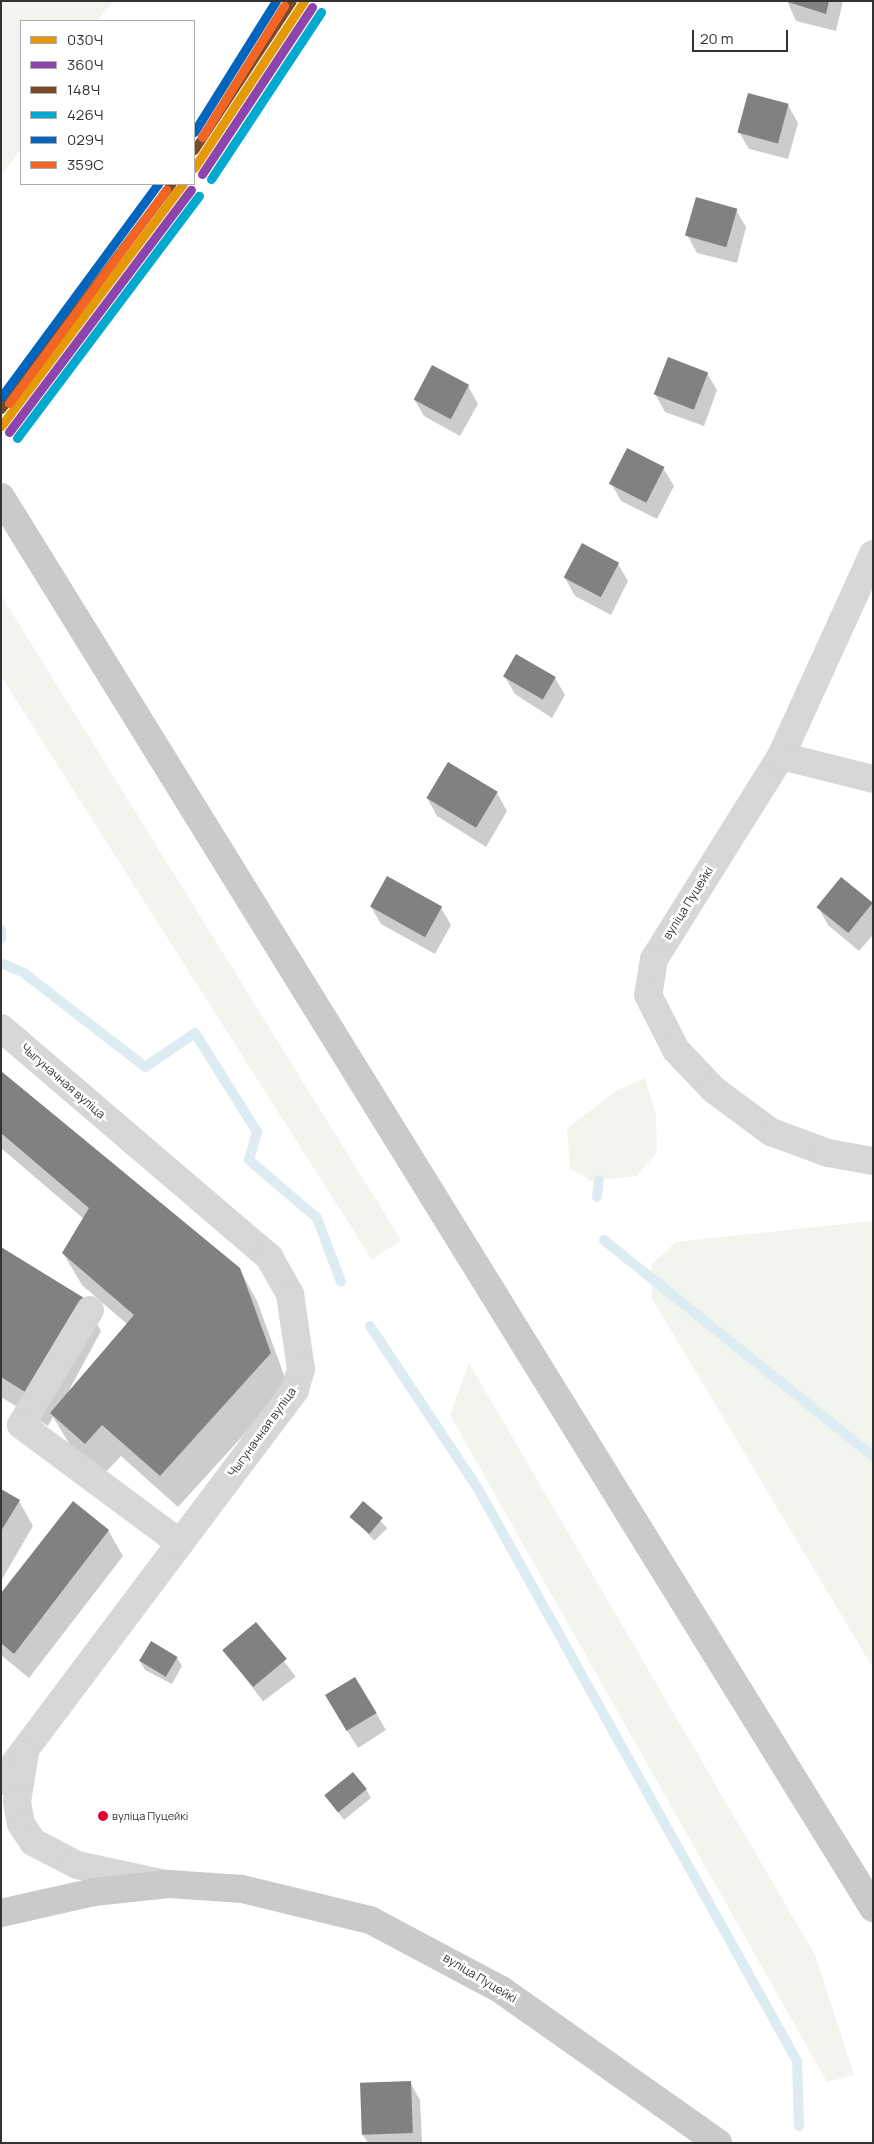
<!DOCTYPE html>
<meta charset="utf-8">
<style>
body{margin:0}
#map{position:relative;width:874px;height:2144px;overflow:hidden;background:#fff;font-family:Manrope,sans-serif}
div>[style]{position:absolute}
.green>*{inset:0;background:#f1f5ed}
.shadow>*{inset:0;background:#0003;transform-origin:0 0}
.stream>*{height:10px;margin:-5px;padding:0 5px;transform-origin:5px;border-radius:5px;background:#ddebf3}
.building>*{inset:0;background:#818181;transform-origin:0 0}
.minor>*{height:28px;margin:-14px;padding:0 14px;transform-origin:14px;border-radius:14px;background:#d7d7d7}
.major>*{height:28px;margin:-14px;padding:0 14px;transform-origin:14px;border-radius:14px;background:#cacaca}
.rail-1>*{height:9px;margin:-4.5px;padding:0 4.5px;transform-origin:4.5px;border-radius:4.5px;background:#e39a05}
.rail-2>*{height:9px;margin:-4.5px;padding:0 4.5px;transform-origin:4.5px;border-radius:4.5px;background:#8e44ad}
.rail-3>*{height:9px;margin:-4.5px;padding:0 4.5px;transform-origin:4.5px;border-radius:4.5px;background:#7a4b2a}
.rail-4>*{height:9px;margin:-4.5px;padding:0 4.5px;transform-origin:4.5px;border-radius:4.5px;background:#00a9ce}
.rail-5>*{height:9px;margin:-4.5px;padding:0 4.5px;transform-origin:4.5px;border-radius:4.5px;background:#0065bd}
.rail-6>*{height:9px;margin:-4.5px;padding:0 4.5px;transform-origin:4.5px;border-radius:4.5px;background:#f26522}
.dots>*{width:14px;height:14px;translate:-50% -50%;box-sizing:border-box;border:2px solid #fff;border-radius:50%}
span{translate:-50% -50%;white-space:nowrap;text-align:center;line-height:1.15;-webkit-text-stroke:5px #fff;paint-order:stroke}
.bus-label{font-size:11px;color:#333}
.left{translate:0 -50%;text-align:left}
.street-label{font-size:12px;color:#333}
.frame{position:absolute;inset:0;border:2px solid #333;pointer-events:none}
.legend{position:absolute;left:20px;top:20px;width:175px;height:165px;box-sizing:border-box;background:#fff;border:1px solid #adadad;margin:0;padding:6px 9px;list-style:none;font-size:15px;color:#333}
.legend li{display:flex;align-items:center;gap:10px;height:25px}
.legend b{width:25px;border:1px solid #adadad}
.scale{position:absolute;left:692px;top:30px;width:96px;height:22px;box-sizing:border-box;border:2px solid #333;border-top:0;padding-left:6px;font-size:15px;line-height:18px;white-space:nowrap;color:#333;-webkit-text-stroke:4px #fff;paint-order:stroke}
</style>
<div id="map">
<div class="green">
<div style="clip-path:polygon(1px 1px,114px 1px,97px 21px,21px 21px,21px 150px,1px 175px)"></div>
<div style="clip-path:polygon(1px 595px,401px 1240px,372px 1260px,1px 676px)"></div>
<div style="clip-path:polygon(645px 1078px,656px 1116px,657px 1152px,637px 1176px,591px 1181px,570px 1168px,567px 1129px,616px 1091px)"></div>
<div style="clip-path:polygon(873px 1221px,873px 1668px,652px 1299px,651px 1265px,676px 1242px)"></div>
<div style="clip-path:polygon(469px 1363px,815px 1955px,854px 2075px,827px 2082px,450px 1415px)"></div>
</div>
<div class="shadow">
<div style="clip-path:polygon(787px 1px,843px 1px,836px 31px,796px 21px)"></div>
<div style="clip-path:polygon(788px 105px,798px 123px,788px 159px,749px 149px,739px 132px)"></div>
<div style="clip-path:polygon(736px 210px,746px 227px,737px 263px,697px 253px,687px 235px)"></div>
<div style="clip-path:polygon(707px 373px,717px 390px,704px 426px,665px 412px,655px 394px)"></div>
<div style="clip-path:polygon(468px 386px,478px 404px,460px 436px,424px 416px,414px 399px)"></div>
<div style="clip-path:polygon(627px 450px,663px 468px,674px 486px,657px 519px,621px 501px,611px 483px)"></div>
<div style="clip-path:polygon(618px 564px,628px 581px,611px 615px,575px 596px,565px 578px)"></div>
<div style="clip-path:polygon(505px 677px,555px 678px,565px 695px,552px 718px,515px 694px)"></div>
<div style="clip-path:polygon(497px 793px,507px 811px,486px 847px,437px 816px,427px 798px)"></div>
<div style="clip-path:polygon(841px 879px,873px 905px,873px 935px,859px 951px,828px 925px,818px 907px)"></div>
<div style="clip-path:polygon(371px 907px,441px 908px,451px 925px,435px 954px,381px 924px)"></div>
<div style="clip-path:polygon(1px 1073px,239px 1268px,257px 1301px,288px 1386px,178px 1507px,121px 1456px,103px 1475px,70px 1445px,53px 1417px,48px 1426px,1px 1397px,1px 1248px,83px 1299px,101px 1331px,67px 1394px,127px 1324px,82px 1285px,63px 1253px,84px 1219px,1px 1148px)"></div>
<div style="clip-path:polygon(1px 1491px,19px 1501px,33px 1526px,1px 1581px)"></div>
<div style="left:363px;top:1503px;width:35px;height:18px;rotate:46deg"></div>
<div style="clip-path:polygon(108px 1530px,123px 1556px,29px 1678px,1px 1655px,1px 1595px)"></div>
<div style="left:256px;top:1624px;width:66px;height:41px;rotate:53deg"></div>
<div style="clip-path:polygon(177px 1658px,182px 1666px,172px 1684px,145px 1670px,140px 1661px)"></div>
<div style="clip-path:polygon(336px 1713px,376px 1713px,386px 1730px,358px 1748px)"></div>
<div style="clip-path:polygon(366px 1789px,371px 1798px,344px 1820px,326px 1796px)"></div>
<div style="clip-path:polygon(410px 2082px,420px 2100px,422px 2143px,368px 2143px,363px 2135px)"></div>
</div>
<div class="stream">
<div style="left:1px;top:930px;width:9px;rotate:90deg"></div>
<div style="left:1px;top:963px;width:25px;rotate:23deg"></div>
<div style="left:24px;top:973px;width:153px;rotate:37.8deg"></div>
<div style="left:145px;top:1067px;width:60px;rotate:-34.2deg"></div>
<div style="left:195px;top:1033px;width:117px;rotate:57.9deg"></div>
<div style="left:257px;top:1132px;width:29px;rotate:106deg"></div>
<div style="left:249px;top:1160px;width:89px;rotate:40.5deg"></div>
<div style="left:317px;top:1218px;width:68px;rotate:69.4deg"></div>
<div style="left:597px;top:1197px;width:17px;rotate:-83deg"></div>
<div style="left:604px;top:1240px;width:345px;rotate:38.8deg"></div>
<div style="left:370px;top:1326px;width:193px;rotate:56.4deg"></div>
<div style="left:477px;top:1487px;width:657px;rotate:60.86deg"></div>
<div style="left:797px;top:2061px;width:65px;rotate:88.2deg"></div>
</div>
<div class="building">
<div style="clip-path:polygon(785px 1px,829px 1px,826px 14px)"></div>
<div style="left:748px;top:93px;width:42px;height:41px;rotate:15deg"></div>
<div style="left:696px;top:197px;width:43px;height:40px;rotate:16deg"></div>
<div style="left:668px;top:357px;width:43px;height:40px;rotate:21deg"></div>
<div style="left:432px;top:365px;width:42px;height:39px;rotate:28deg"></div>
<div style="left:627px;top:448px;width:42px;height:40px;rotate:27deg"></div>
<div style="left:582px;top:543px;width:42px;height:39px;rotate:28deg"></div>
<div style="left:516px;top:654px;width:46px;height:26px;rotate:30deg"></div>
<div style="left:448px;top:762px;width:58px;height:42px;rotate:31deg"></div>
<div style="left:387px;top:876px;width:63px;height:35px;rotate:29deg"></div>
<div style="left:841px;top:877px;width:41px;height:39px;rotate:39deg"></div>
<div style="clip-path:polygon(1px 1071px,240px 1268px,271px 1353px,160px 1476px,102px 1425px,85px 1444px,50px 1413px,134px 1315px,62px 1253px,89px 1208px,1px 1133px)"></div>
<div style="clip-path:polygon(1px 1247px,84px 1298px,30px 1395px,1px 1377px)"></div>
<div style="clip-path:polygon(1px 1489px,20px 1500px,1px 1531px)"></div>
<div style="clip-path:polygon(73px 1501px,109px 1530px,14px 1654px,1px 1643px,1px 1593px)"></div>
<div style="left:363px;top:1501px;width:26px;height:21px;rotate:40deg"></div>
<div style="left:256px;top:1622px;width:48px;height:44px;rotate:50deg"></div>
<div style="left:151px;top:1641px;width:31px;height:23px;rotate:31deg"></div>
<div style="left:355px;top:1677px;width:42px;height:35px;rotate:59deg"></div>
<div style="left:353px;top:1772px;width:22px;height:37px;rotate:51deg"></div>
<div style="left:411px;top:2081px;width:52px;height:51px;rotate:88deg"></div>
</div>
<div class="minor">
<div style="left:873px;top:554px;width:222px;rotate:114.5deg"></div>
<div style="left:781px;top:756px;width:239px;rotate:122deg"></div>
<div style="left:654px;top:959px;width:36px;rotate:99deg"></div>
<div style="left:648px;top:995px;width:62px;rotate:63deg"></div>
<div style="left:676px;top:1050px;width:55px;rotate:46.5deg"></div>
<div style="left:714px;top:1090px;width:71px;rotate:36.4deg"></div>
<div style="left:771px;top:1132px;width:61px;rotate:20.2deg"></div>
<div style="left:828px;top:1153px;width:46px;rotate:10.1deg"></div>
<div style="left:781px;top:756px;width:95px;rotate:14deg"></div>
<div style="left:1px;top:1028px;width:353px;rotate:40.5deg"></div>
<div style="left:269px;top:1257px;width:43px;rotate:60.4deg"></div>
<div style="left:290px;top:1294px;width:76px;rotate:81.7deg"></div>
<div style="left:301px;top:1369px;width:22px;rotate:106deg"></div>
<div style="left:295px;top:1390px;width:489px;rotate:126.9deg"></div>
<div style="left:90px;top:1310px;width:134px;rotate:121deg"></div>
<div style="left:21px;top:1425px;width:198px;rotate:36.6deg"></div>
<div style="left:25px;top:1753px;width:50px;rotate:99.3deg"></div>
<div style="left:17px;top:1802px;width:22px;rotate:80deg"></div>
<div style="left:21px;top:1824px;width:22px;rotate:56deg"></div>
<div style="left:33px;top:1842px;width:50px;rotate:27.6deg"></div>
<div style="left:77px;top:1865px;width:86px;rotate:12.1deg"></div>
</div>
<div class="major">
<div style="left:1px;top:497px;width:1659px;rotate:58.28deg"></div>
<div style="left:1px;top:1913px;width:95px;rotate:-12.7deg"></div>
<div style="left:94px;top:1892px;width:75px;rotate:-6.1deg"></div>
<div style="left:169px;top:1884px;width:73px;rotate:3.9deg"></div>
<div style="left:242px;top:1889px;width:132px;rotate:13.6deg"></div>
<div style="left:370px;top:1920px;width:147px;rotate:28deg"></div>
<div style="left:500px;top:1989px;width:267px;rotate:35.2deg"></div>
</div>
<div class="rail-1">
<div style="left:194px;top:168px;width:200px;rotate:-56.6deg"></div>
<div style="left:1px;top:426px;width:303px;rotate:-53.1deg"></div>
</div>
<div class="rail-2">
<div style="left:202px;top:174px;width:200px;rotate:-56.6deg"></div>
<div style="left:9px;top:432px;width:303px;rotate:-53.1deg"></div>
</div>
<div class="rail-3">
<div style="left:194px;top:150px;width:178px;rotate:-56.7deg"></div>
<div style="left:1px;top:409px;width:282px;rotate:-52.9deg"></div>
</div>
<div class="rail-4">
<div style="left:211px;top:179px;width:200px;rotate:-56.6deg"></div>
<div style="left:17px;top:438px;width:303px;rotate:-53.1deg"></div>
</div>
<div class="rail-5">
<div style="left:194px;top:132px;width:155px;rotate:-58deg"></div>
<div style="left:1px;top:397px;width:265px;rotate:-53.6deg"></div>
</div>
<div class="rail-6">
<div style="left:202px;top:137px;width:155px;rotate:-58deg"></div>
<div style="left:9px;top:403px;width:265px;rotate:-53.6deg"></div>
</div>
<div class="dots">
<div style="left:103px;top:1816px;background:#e4002b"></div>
</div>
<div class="bus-label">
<span class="left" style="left:112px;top:1816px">вуліца Пуцейкі</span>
</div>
<div class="street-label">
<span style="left:688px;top:903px;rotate:-58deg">вуліца Пуцейкі</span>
<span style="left:63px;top:1081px;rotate:41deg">Чыгуначная вуліца</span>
<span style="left:262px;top:1432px;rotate:-54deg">Чыгуначная вуліца</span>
<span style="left:480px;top:1978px;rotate:31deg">вуліца Пуцейкі</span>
</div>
<div class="frame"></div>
<ul class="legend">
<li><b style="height:6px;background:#e39a05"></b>030Ч</li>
<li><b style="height:6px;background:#8e44ad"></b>360Ч</li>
<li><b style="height:6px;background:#7a4b2a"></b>148Ч</li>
<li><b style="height:6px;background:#00a9ce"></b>426Ч</li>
<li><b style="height:6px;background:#0065bd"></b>029Ч</li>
<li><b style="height:6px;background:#f26522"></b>359С</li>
</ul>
<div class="scale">20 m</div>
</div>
